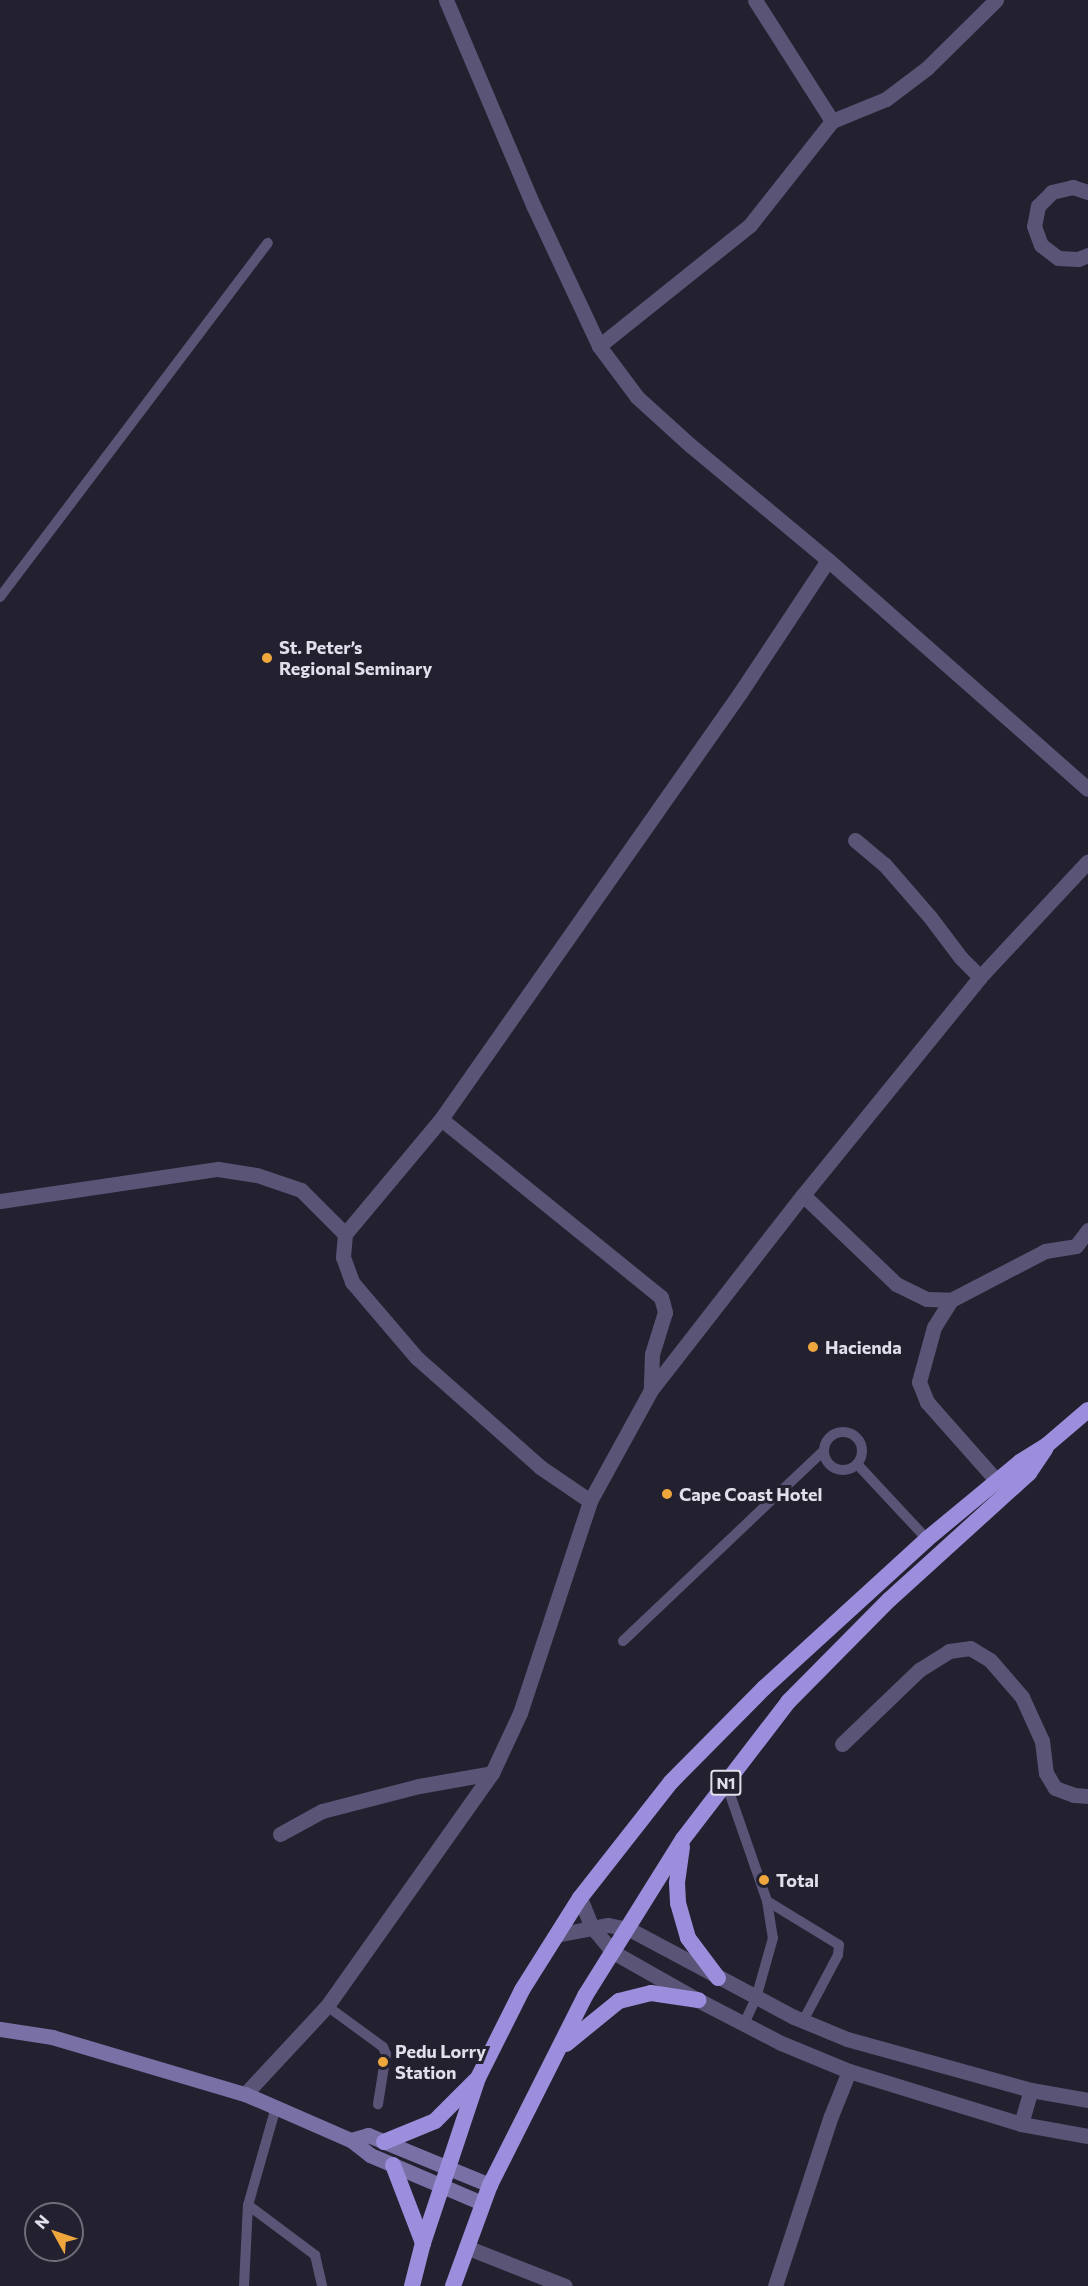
<!DOCTYPE html>
<meta charset="utf-8">
<style>
body{margin:0}
#map{position:relative;width:1088px;height:2286px;overflow:hidden;background:#232130;font-family:Commissioner,sans-serif}
div>[style]{position:absolute}
.service>*{height:10px;margin:-5px;padding:0 5px;transform-origin:5px;border-radius:5px;background:#5a5577}
.service>.ring{margin:-5px;padding:0;box-sizing:content-box;background:none;border:10px solid #5a5577;border-radius:50%}
.minor>*{height:15px;margin:-7.5px;padding:0 7.5px;transform-origin:7.5px;border-radius:7.5px;background:#5a5577}
.tertiary>*{height:15px;margin:-7.5px;padding:0 7.5px;transform-origin:7.5px;border-radius:7.5px;background:#5a5577}
.secondary>*{height:15px;margin:-7.5px;padding:0 7.5px;transform-origin:7.5px;border-radius:7.5px;background:#7970a6}
.trunk>*{height:16px;margin:-8px;padding:0 8px;transform-origin:8px;border-radius:8px;background:#9c8edc}
.dots>*{width:16px;height:16px;translate:-50% -50%;box-sizing:border-box;border:3px solid #232130;border-radius:50%}
span{translate:-50% -50%;white-space:nowrap;text-align:center;line-height:1.15;-webkit-text-stroke:6px #232130;paint-order:stroke}
.shield-label span{padding:2px 4px;background:#232130;border:2px solid;border-radius:4px;-webkit-text-stroke-width:0}
.shield-label{font-size:16px;color:#e1e0ea;font-weight:700}
.poi-label{font-size:18px;color:#e1e0ea;font-weight:700}
.left{translate:0 -50%;text-align:left}
.north{position:absolute;left:24px;top:2202px;width:60px;height:60px;box-sizing:border-box;background:#232130;border:2px solid #6f6d7a;border-radius:50%;rotate:310deg;font-size:16px;font-weight:700;line-height:24px;text-align:center;color:#e1e0ea}
.north::after{content:'';display:block;margin:auto;width:21px;height:27px;background:#efa73d;clip-path:polygon(50% 0,100% 100%,50% 72%,0 100%)}
</style>
<div id="map">
<div class="service">
<div style="left:0;top:597px;width:444px;rotate:-52.9deg"></div>
<div class="ring" style="left:824px;top:1432px;width:28px;height:28px"></div>
<div style="left:857px;top:1464px;width:103px;rotate:47deg"></div>
<div style="left:623px;top:1641px;width:276px;rotate:-43.5deg"></div>
<div style="left:726px;top:1783px;width:125px;rotate:70.8deg"></div>
<div style="left:767px;top:1901px;width:37px;rotate:81deg"></div>
<div style="left:773px;top:1938px;width:62px;rotate:105.8deg"></div>
<div style="left:756px;top:1998px;width:29px;rotate:115deg"></div>
<div style="left:767px;top:1901px;width:84px;rotate:31.4deg"></div>
<div style="left:839px;top:1945px;width:10px;rotate:96deg"></div>
<div style="left:838px;top:1955px;width:75px;rotate:117.9deg"></div>
<div style="left:327px;top:2006px;width:69px;rotate:36.2deg"></div>
<div style="left:383px;top:2047px;width:8px;rotate:67deg"></div>
<div style="left:386px;top:2054px;width:51px;rotate:99.1deg"></div>
<div style="left:276px;top:2107px;width:102px;rotate:105.9deg"></div>
<div style="left:248px;top:2205px;width:84px;rotate:36.7deg"></div>
<div style="left:315px;top:2255px;width:32px;rotate:77deg"></div>
<div style="left:244px;top:2286px;width:81px;rotate:-87.2deg"></div>
</div>
<div class="minor">
<div style="left:446px;top:0;width:225px;rotate:67deg"></div>
<div style="left:534px;top:207px;width:153px;rotate:64.9deg"></div>
<div style="left:599px;top:346px;width:64px;rotate:53.3deg"></div>
<div style="left:637px;top:397px;width:72px;rotate:42.2deg"></div>
<div style="left:690px;top:445px;width:180px;rotate:39.8deg"></div>
<div style="left:828px;top:560px;width:346px;rotate:41.4deg"></div>
<div style="left:832px;top:121px;width:58px;rotate:-22.2deg"></div>
<div style="left:886px;top:99px;width:51px;rotate:-37.1deg"></div>
<div style="left:927px;top:68px;width:97px;rotate:-44.6deg"></div>
<div style="left:1088px;top:192px;width:16px;rotate:-162deg"></div>
<div style="left:1073px;top:187px;width:22px;rotate:167deg"></div>
<div style="left:1052px;top:192px;width:20px;rotate:135deg"></div>
<div style="left:1038px;top:206px;width:20px;rotate:101deg"></div>
<div style="left:1034px;top:226px;width:20px;rotate:70deg"></div>
<div style="left:1041px;top:245px;width:21px;rotate:37deg"></div>
<div style="left:1058px;top:258px;width:20px;rotate:3deg"></div>
<div style="left:1078px;top:259px;width:11px;rotate:-22deg"></div>
<div style="left:599px;top:346px;width:193px;rotate:-38.7deg"></div>
<div style="left:750px;top:225px;width:132px;rotate:-51.7deg"></div>
<div style="left:832px;top:121px;width:143px;rotate:-122.5deg"></div>
<div style="left:855px;top:840px;width:38px;rotate:40deg"></div>
<div style="left:884px;top:864px;width:70px;rotate:49deg"></div>
<div style="left:930px;top:917px;width:51px;rotate:52.9deg"></div>
<div style="left:961px;top:958px;width:27px;rotate:45deg"></div>
<div style="left:441px;top:1119px;width:283px;rotate:39deg"></div>
<div style="left:661px;top:1297px;width:16px;rotate:75deg"></div>
<div style="left:665px;top:1312px;width:44px;rotate:107.2deg"></div>
<div style="left:652px;top:1354px;width:36px;rotate:92deg"></div>
<div style="left:803px;top:1195px;width:129px;rotate:43.7deg"></div>
<div style="left:896px;top:1284px;width:34px;rotate:26deg"></div>
<div style="left:927px;top:1299px;width:24px;rotate:2deg"></div>
<div style="left:951px;top:1300px;width:106px;rotate:-27.5deg"></div>
<div style="left:1045px;top:1251px;width:31px;rotate:-9deg"></div>
<div style="left:1076px;top:1246px;width:20px;rotate:-53deg"></div>
<div style="left:0;top:1201px;width:220px;rotate:-8.4deg"></div>
<div style="left:218px;top:1169px;width:39px;rotate:9deg"></div>
<div style="left:257px;top:1175px;width:46px;rotate:18.8deg"></div>
<div style="left:301px;top:1190px;width:62px;rotate:45deg"></div>
<div style="left:345px;top:1234px;width:150px;rotate:-50.1deg"></div>
<div style="left:441px;top:1119px;width:520px;rotate:-54.94deg"></div>
<div style="left:740px;top:693px;width:159px;rotate:-56.5deg"></div>
<div style="left:345px;top:1234px;width:23px;rotate:95deg"></div>
<div style="left:343px;top:1257px;width:27px;rotate:70deg"></div>
<div style="left:352px;top:1282px;width:100px;rotate:49.5deg"></div>
<div style="left:417px;top:1358px;width:164px;rotate:41.5deg"></div>
<div style="left:540px;top:1467px;width:60px;rotate:34.2deg"></div>
<div style="left:951px;top:1300px;width:32px;rotate:122deg"></div>
<div style="left:934px;top:1327px;width:57px;rotate:105.3deg"></div>
<div style="left:919px;top:1382px;width:22px;rotate:68deg"></div>
<div style="left:927px;top:1402px;width:106px;rotate:48.5deg"></div>
<div style="left:842px;top:1744px;width:107px;rotate:-43.9deg"></div>
<div style="left:919px;top:1670px;width:36px;rotate:-32deg"></div>
<div style="left:949px;top:1651px;width:21px;rotate:-8deg"></div>
<div style="left:970px;top:1648px;width:23px;rotate:31deg"></div>
<div style="left:990px;top:1660px;width:49px;rotate:49.1deg"></div>
<div style="left:1022px;top:1697px;width:48px;rotate:65.6deg"></div>
<div style="left:1042px;top:1741px;width:32px;rotate:83deg"></div>
<div style="left:1046px;top:1773px;width:17px;rotate:59deg"></div>
<div style="left:1055px;top:1788px;width:20px;rotate:20deg"></div>
<div style="left:1074px;top:1795px;width:14px;rotate:4deg"></div>
<div style="left:280px;top:1834px;width:48px;rotate:-28.7deg"></div>
<div style="left:322px;top:1811px;width:100px;rotate:-14.5deg"></div>
<div style="left:419px;top:1786px;width:74px;rotate:-10.1deg"></div>
<div style="left:245px;top:2094px;width:120px;rotate:-47deg"></div>
<div style="left:327px;top:2006px;width:286px;rotate:-54.7deg"></div>
<div style="left:492px;top:1773px;width:66px;rotate:-65deg"></div>
<div style="left:520px;top:1713px;width:223px;rotate:-71.7deg"></div>
<div style="left:590px;top:1501px;width:127px;rotate:-61.2deg"></div>
<div style="left:651px;top:1390px;width:247px;rotate:-52.1deg"></div>
<div style="left:803px;top:1195px;width:281px;rotate:-50.9deg"></div>
<div style="left:980px;top:977px;width:158px;rotate:-47deg"></div>
<div style="left:466px;top:2247px;width:106px;rotate:21.5deg"></div>
<div style="left:775px;top:2286px;width:179px;rotate:-71.8deg"></div>
<div style="left:831px;top:2116px;width:48px;rotate:-68.2deg"></div>
</div>
<div class="tertiary">
<div style="left:580px;top:1898px;width:31px;rotate:68deg"></div>
<div style="left:592px;top:1927px;width:33px;rotate:50deg"></div>
<div style="left:613px;top:1952px;width:98px;rotate:29.5deg"></div>
<div style="left:698px;top:2000px;width:93px;rotate:27.4deg"></div>
<div style="left:781px;top:2043px;width:74px;rotate:22.4deg"></div>
<div style="left:849px;top:2071px;width:180px;rotate:17.1deg"></div>
<div style="left:1021px;top:2124px;width:68px;rotate:10.2deg"></div>
<div style="left:556px;top:1935px;width:53px;rotate:-10.9deg"></div>
<div style="left:608px;top:1925px;width:21px;rotate:11deg"></div>
<div style="left:629px;top:1929px;width:187px;rotate:28.1deg"></div>
<div style="left:794px;top:2017px;width:57px;rotate:22.5deg"></div>
<div style="left:847px;top:2039px;width:191px;rotate:15.5deg"></div>
<div style="left:1031px;top:2090px;width:58px;rotate:10deg"></div>
<div style="left:1021px;top:2124px;width:35px;rotate:-74deg"></div>
</div>
<div class="secondary">
<div style="left:0;top:2029px;width:53px;rotate:8.7deg"></div>
<div style="left:52px;top:2037px;width:201px;rotate:16.5deg"></div>
<div style="left:245px;top:2094px;width:116px;rotate:23.5deg"></div>
<div style="left:351px;top:2140px;width:24px;rotate:38deg"></div>
<div style="left:370px;top:2155px;width:25px;rotate:23deg"></div>
<div style="left:393px;top:2165px;width:97px;rotate:23.1deg"></div>
<div style="left:351px;top:2140px;width:18px;rotate:-16deg"></div>
<div style="left:368px;top:2135px;width:132px;rotate:22.3deg"></div>
</div>
<div class="trunk">
<div style="left:682px;top:1847px;width:36px;rotate:98deg"></div>
<div style="left:677px;top:1883px;width:20px;rotate:87deg"></div>
<div style="left:678px;top:1903px;width:36px;rotate:74deg"></div>
<div style="left:688px;top:1938px;width:50px;rotate:53.1deg"></div>
<div style="left:566px;top:2044px;width:68px;rotate:-39.1deg"></div>
<div style="left:619px;top:2001px;width:33px;rotate:-14deg"></div>
<div style="left:651px;top:1993px;width:48px;rotate:8.5deg"></div>
<div style="left:384px;top:2142px;width:55px;rotate:-22.4deg"></div>
<div style="left:435px;top:2121px;width:57px;rotate:-45deg"></div>
<div style="left:393px;top:2165px;width:84px;rotate:69deg"></div>
<div style="left:412px;top:2286px;width:44px;rotate:-75.7deg"></div>
<div style="left:423px;top:2243px;width:174px;rotate:-71.6deg"></div>
<div style="left:478px;top:2078px;width:98px;rotate:-63.4deg"></div>
<div style="left:522px;top:1990px;width:109px;rotate:-57.8deg"></div>
<div style="left:580px;top:1898px;width:147px;rotate:-51.9deg"></div>
<div style="left:671px;top:1782px;width:132px;rotate:-45.3deg"></div>
<div style="left:764px;top:1688px;width:221px;rotate:-42.4deg"></div>
<div style="left:927px;top:1539px;width:121px;rotate:-39.6deg"></div>
<div style="left:1020px;top:1462px;width:32px;rotate:-32deg"></div>
<div style="left:1047px;top:1445px;width:54px;rotate:-40.5deg"></div>
<div style="left:453px;top:2286px;width:108px;rotate:-69.9deg"></div>
<div style="left:490px;top:2185px;width:212px;rotate:-63.3deg"></div>
<div style="left:585px;top:1996px;width:185px;rotate:-58deg"></div>
<div style="left:683px;top:1839px;width:173px;rotate:-52.5deg"></div>
<div style="left:788px;top:1702px;width:144px;rotate:-45.3deg"></div>
<div style="left:889px;top:1600px;width:189px;rotate:-42.2deg"></div>
<div style="left:1029px;top:1473px;width:29px;rotate:-56deg"></div>
</div>
<div class="dots">
<div style="left:267px;top:658px;background:#efa73d"></div>
<div style="left:813px;top:1347px;background:#efa73d"></div>
<div style="left:667px;top:1494px;background:#efa73d"></div>
<div style="left:764px;top:1880px;background:#efa73d"></div>
<div style="left:383px;top:2062px;background:#efa73d"></div>
</div>
<div class="shield-label">
<span style="left:726px;top:1783px">N1</span>
</div>
<div class="poi-label">
<span class="left" style="left:279px;top:658px">St. Peter’s<br>Regional Seminary</span>
<span class="left" style="left:825px;top:1347px">Hacienda</span>
<span class="left" style="left:679px;top:1494px">Cape Coast Hotel</span>
<span class="left" style="left:776px;top:1880px">Total</span>
<span class="left" style="left:395px;top:2062px">Pedu Lorry<br>Station</span>
</div>
<div class="north">N</div>
</div>
